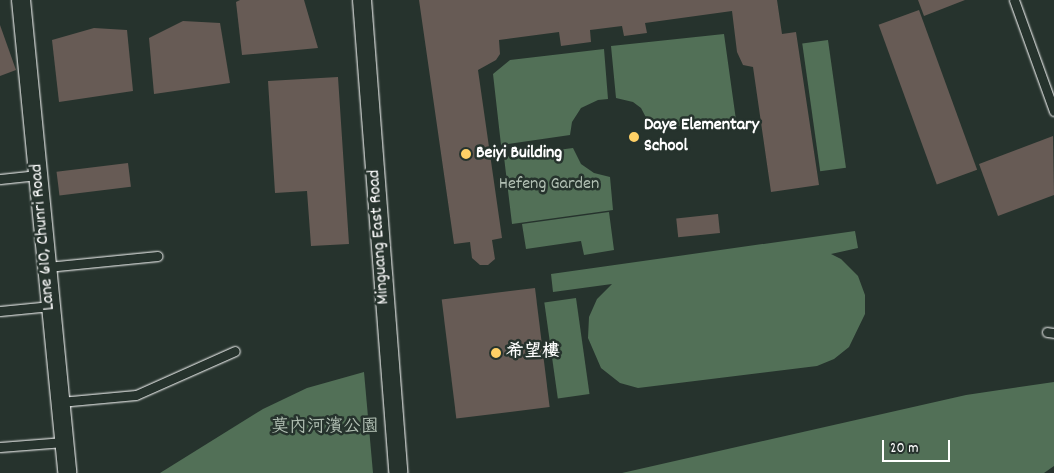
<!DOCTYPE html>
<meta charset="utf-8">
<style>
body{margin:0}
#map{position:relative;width:1054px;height:473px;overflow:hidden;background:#26332d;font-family:Dekko,"LXGW WenKai TC",sans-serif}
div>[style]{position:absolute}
.green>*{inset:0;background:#527057;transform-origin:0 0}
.building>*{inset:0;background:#675b55;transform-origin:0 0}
.roads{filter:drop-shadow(0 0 1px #fff) drop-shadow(0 0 1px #fff)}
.service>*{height:9px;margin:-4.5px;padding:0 4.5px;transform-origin:4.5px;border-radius:4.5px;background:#26332d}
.minor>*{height:18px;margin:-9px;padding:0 9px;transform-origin:9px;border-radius:9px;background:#26332d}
.dots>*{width:14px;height:14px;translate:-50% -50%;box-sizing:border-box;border:2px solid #26332d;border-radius:50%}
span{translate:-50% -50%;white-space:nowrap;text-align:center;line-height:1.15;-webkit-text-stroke:5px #26332d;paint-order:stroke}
.poi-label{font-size:18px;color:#fff;font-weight:700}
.left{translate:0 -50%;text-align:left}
.park-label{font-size:18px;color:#b1bfb3}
.street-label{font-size:18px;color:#fff}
.scale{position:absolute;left:882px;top:440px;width:68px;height:22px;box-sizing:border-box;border:2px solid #fff;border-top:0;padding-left:6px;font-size:15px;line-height:18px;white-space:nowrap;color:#fff;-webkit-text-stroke:4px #26332d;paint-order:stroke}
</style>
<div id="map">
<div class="green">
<div style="clip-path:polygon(724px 34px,736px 120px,652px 129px,641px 108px,633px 102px,616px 98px,611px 46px)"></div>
<div style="left:828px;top:40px;width:129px;height:26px;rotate:82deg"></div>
<div style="clip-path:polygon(604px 49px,608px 99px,598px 100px,581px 108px,572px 122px,570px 135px,501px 145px,493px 74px,510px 60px)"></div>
<div style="clip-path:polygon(573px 148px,581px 164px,594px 173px,610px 177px,613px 210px,512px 224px,504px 157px)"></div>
<div style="clip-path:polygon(609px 212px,614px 250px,584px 255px,581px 241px,526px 249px,522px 224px)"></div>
<div style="clip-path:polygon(855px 231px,858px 248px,831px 254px,841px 259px,858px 276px,865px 295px,865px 314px,849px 347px,834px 359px,817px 366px,638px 388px,620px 383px,601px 368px,588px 338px,589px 317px,597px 299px,612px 284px,553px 292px,551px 274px)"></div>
<div style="left:576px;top:298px;width:97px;height:32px;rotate:82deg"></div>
<div style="clip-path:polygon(364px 372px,373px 473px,160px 473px,263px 409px,307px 388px)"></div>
<div style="clip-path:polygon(1054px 382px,1054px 466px,1044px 473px,622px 473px,966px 395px)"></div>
</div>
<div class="building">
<div style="clip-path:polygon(240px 0,304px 0,318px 48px,242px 55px,236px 2px)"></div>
<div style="clip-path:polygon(419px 0,777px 0,782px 34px,796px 32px,819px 185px,771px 192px,753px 67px,743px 65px,737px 52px,732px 11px,645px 23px,647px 33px,624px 36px,622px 26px,590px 30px,591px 42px,561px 46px,559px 32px,499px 40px,500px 54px,496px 60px,478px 70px,502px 238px,492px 240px,495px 259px,488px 265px,480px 265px,472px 258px,470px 242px,454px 244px)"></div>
<div style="clip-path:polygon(918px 0,965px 0,924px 16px)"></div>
<div style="left:919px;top:10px;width:170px;height:43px;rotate:70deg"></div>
<div style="clip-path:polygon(183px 21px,220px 23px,230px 83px,154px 94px,149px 38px)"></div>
<div style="clip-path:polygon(0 25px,16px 70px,0 76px)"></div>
<div style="clip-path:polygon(94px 28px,127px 30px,133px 91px,59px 102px,52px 40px)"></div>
<div style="clip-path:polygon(338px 77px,349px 244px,311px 246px,307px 191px,275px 193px,268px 81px)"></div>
<div style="clip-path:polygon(1053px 136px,1054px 195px,998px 216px,979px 164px)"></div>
<div style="left:128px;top:163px;width:24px;height:72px;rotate:83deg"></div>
<div style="left:718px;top:214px;width:19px;height:42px;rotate:84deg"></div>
<div style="left:535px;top:288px;width:120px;height:94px;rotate:83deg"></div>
</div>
<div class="roads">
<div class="service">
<div style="left:1014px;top:0;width:118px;rotate:70.2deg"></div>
<div style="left:0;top:179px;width:38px;rotate:-6deg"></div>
<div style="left:47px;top:267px;width:111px;rotate:-5.7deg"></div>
<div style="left:0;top:311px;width:51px;rotate:-5.6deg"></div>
<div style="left:1047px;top:332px;width:7px;rotate:8deg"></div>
<div style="left:60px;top:402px;width:76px;rotate:-5.3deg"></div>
<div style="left:136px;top:395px;width:108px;rotate:-24deg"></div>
<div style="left:0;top:447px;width:64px;rotate:-4.5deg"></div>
</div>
<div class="minor">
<div style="left:21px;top:0;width:475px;rotate:84.4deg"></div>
<div style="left:362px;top:0;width:474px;rotate:85.6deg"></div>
</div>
</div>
<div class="dots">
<div style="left:634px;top:137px;background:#ffd166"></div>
<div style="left:466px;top:154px;background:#ffd166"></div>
<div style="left:496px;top:353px;background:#ffd166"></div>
</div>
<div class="poi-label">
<span class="left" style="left:644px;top:137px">Daye Elementary<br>School</span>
<span class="left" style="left:476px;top:154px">Beiyi Building</span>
<span class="left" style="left:506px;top:353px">希望樓</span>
</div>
<div class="park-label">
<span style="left:549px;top:185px">Hefeng Garden</span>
<span style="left:325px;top:428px">莫內河濱公園</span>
</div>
<div class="street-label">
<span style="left:44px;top:237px;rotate:-95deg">Lane 610, Chunri Road</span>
<span style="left:380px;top:237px;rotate:-94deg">Minguang East Road</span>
</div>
<div class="scale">20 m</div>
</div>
